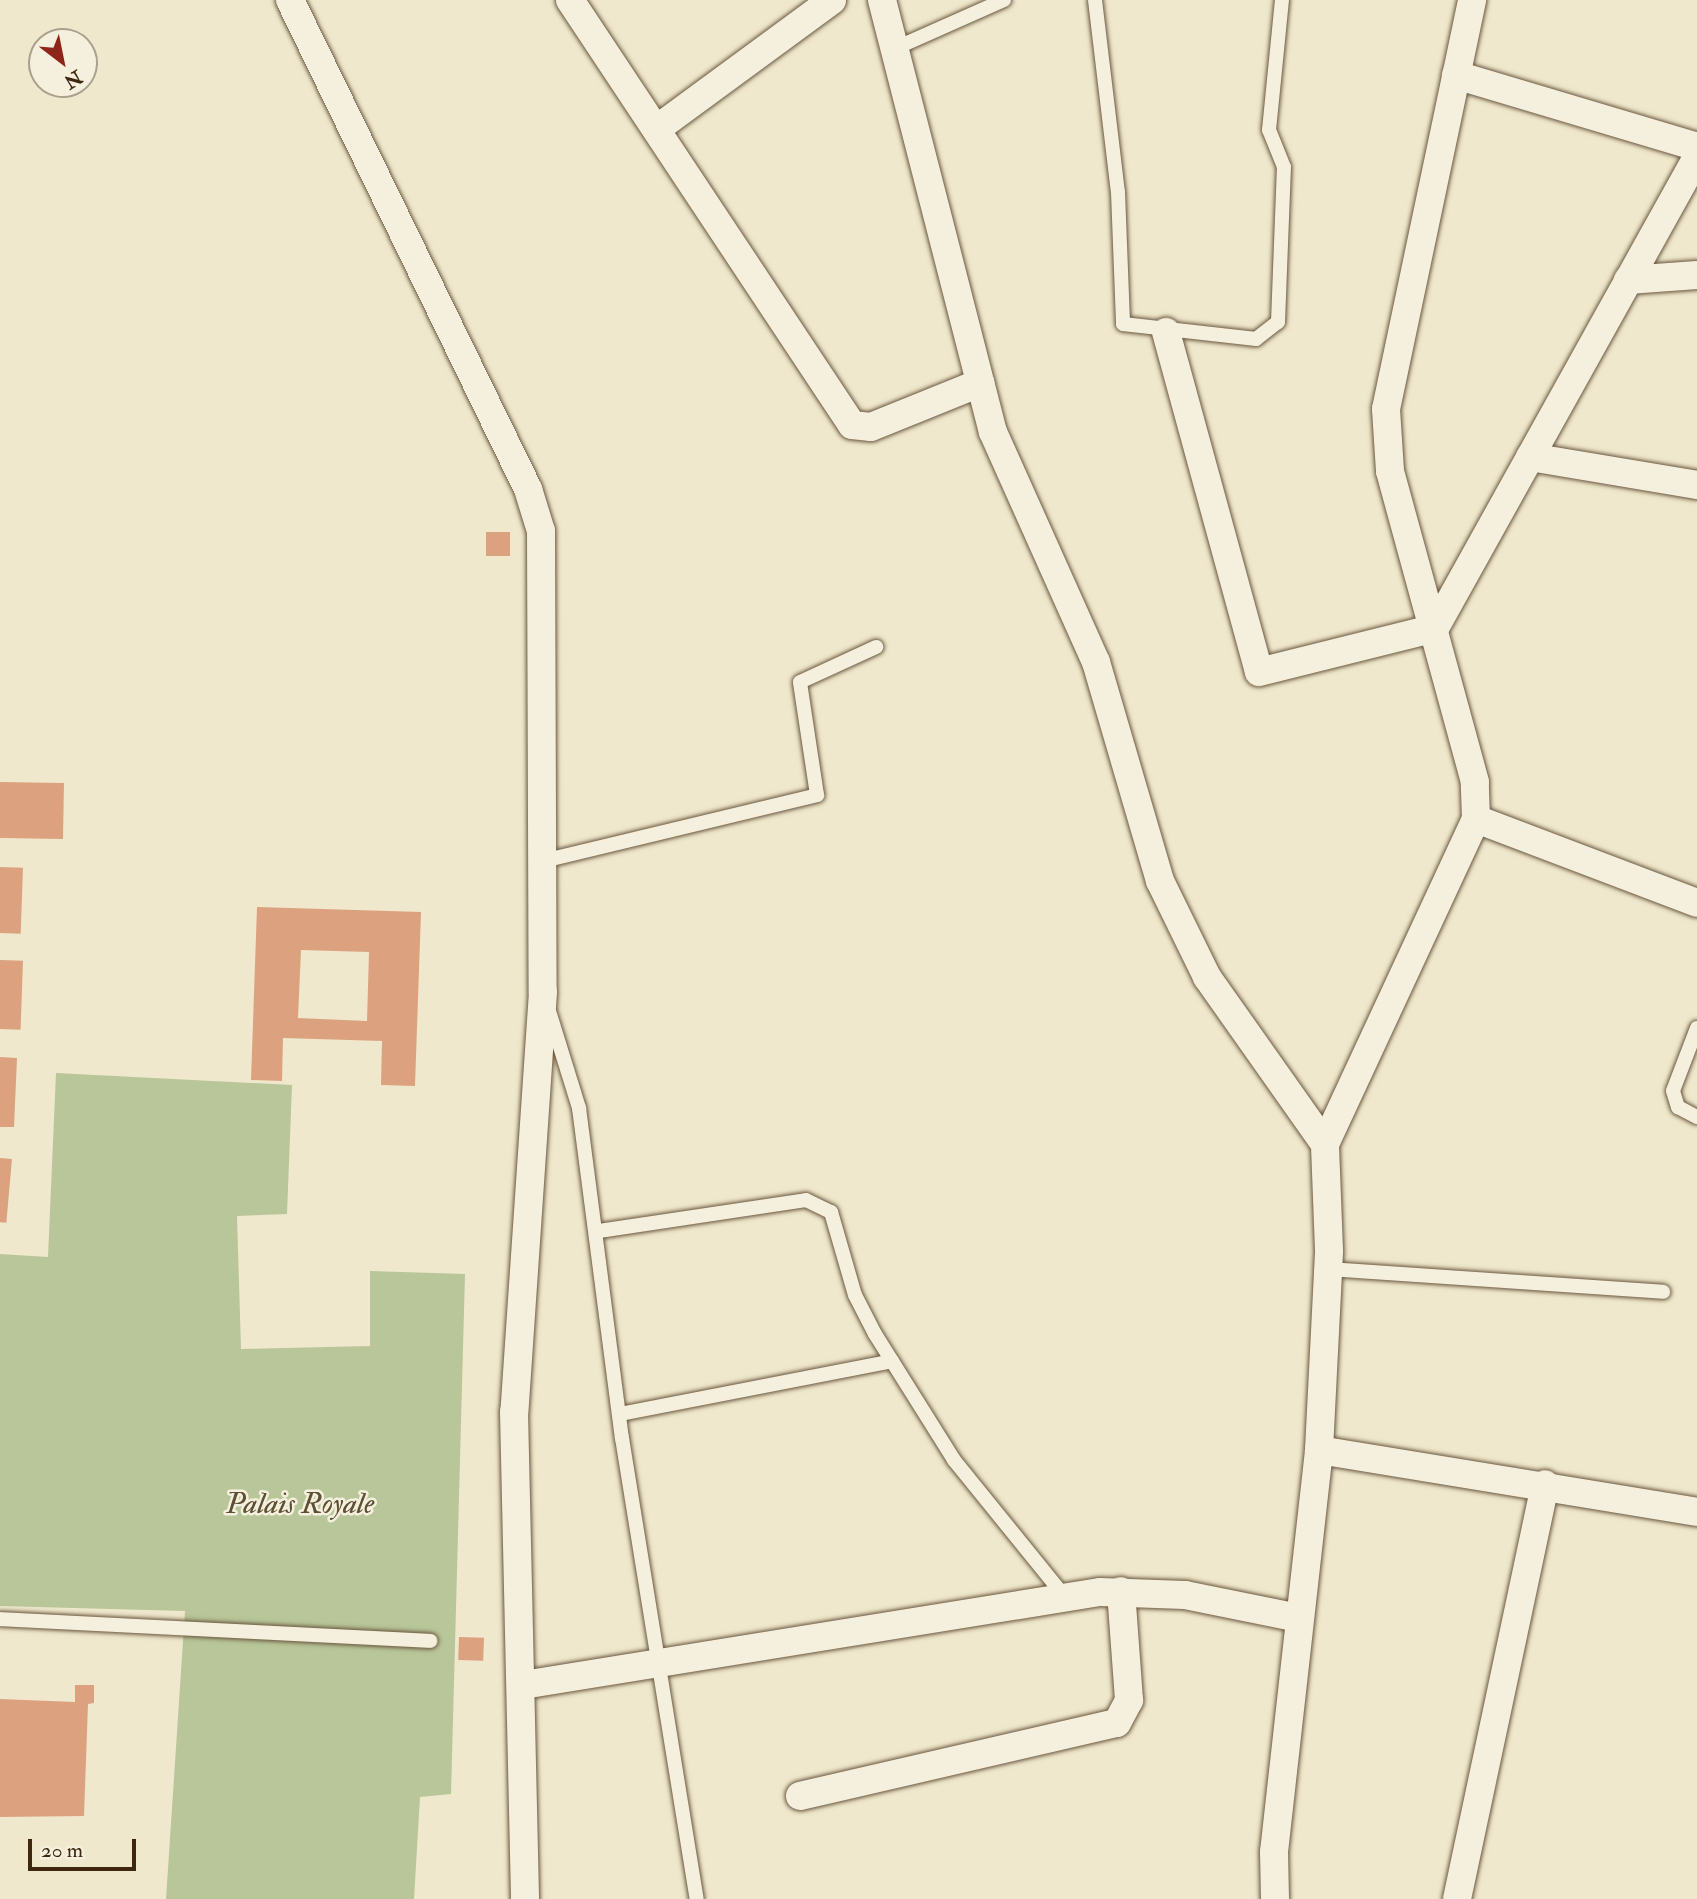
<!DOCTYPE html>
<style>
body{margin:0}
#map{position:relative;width:1697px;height:1899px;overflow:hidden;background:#efe8cc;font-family:"IM FELL Double Pica",serif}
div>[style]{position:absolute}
.green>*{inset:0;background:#b8c699}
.building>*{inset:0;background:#dca27f;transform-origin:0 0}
.roads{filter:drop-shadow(0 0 2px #6a573e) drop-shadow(0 0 2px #6a573e)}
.lane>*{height:14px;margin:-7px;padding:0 7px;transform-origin:7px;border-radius:7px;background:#f5f0de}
.street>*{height:28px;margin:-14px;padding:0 14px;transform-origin:14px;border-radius:14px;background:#f5f0de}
span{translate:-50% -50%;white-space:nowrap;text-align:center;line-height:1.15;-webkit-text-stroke:5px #f5f0de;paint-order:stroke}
.park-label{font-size:30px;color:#5c4f32;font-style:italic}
.north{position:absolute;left:28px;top:28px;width:70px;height:70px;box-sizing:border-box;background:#f5f0de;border:2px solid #aba08b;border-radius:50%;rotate:148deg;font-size:19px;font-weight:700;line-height:28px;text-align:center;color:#3d270f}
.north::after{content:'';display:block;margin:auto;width:24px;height:32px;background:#8f2418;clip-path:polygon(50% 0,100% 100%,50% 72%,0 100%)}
.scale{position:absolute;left:28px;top:1839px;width:108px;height:32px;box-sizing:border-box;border:4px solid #3d270f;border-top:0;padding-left:9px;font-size:21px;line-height:24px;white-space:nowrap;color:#3d270f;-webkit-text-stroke:5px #f5f0de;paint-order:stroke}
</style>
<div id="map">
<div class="green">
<div style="clip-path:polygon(56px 1073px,292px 1085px,287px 1214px,237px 1216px,241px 1349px,370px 1346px,370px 1271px,465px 1274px,451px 1794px,420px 1797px,414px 1899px,166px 1899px,185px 1611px,0 1606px,0 1254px,48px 1257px)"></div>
</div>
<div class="building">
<div style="left:486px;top:532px;width:24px;height:24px"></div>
<div style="left:0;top:782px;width:64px;height:56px;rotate:1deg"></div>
<div style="left:0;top:867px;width:23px;height:66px;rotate:2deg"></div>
<div style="clip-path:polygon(evenodd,257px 907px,421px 912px,415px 1086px,381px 1085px,382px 1041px,283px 1038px,282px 1081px,251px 1080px,257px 907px,301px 950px,369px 952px,367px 1021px,298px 1018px,301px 950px)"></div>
<div style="left:0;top:960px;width:23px;height:69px;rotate:2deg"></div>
<div style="clip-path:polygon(0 1057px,17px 1058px,14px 1127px,0 1127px)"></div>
<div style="left:0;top:1158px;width:12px;height:64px;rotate:5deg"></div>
<div style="left:459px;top:1637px;width:25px;height:23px;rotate:2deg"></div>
<div style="clip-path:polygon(75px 1685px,94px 1685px,94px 1703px,88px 1704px,84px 1816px,0 1817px,0 1699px,75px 1702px)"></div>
</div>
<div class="roads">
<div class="lane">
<div style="left:1095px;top:0;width:193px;rotate:83.2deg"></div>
<div style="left:1118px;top:192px;width:132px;rotate:87.8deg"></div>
<div style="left:1123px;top:324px;width:134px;rotate:6.4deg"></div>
<div style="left:1256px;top:339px;width:28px;rotate:-38deg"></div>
<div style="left:1278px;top:322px;width:155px;rotate:-87.8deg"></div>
<div style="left:1284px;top:167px;width:40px;rotate:-112deg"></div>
<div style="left:1269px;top:130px;width:131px;rotate:-84.3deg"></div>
<div style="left:898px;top:47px;width:116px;rotate:-23.9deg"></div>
<div style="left:543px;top:861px;width:282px;rotate:-13.5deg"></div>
<div style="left:817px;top:795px;width:114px;rotate:-98.6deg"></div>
<div style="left:800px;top:682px;width:84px;rotate:-24.7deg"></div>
<div style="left:549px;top:1011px;width:102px;rotate:72.8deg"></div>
<div style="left:579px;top:1108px;width:333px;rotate:82.6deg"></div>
<div style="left:622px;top:1438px;width:467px;rotate:80.8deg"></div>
<div style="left:1697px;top:1028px;width:67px;rotate:110.9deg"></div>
<div style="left:1673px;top:1091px;width:17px;rotate:73deg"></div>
<div style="left:1678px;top:1107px;width:21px;rotate:28deg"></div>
<div style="left:599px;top:1231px;width:209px;rotate:-8.5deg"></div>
<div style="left:806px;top:1200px;width:28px;rotate:26deg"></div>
<div style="left:831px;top:1212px;width:86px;rotate:73.9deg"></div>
<div style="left:855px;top:1295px;width:44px;rotate:62.9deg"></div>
<div style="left:875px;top:1334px;width:149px;rotate:57.9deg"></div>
<div style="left:954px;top:1460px;width:175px;rotate:51deg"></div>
<div style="left:1328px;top:1269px;width:336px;rotate:3.9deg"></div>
<div style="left:620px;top:1414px;width:277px;rotate:-11deg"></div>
<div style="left:0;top:1619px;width:431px;rotate:2.9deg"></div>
</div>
<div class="street">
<div style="left:290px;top:0;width:544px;rotate:64.05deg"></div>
<div style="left:528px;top:489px;width:44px;rotate:72.8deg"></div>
<div style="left:541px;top:531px;width:461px;rotate:89.8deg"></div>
<div style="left:543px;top:992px;width:421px;rotate:93.9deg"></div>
<div style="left:514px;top:1412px;width:487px;rotate:88.7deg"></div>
<div style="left:570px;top:0;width:510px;rotate:56.43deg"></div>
<div style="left:852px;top:425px;width:19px;rotate:6deg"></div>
<div style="left:871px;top:427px;width:118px;rotate:-22deg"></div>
<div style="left:882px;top:0;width:446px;rotate:75.6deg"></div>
<div style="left:993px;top:432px;width:252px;rotate:65.9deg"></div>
<div style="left:1096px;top:662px;width:228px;rotate:73.7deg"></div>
<div style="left:1160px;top:881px;width:107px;rotate:63.9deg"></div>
<div style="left:1207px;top:977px;width:204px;rotate:54.8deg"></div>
<div style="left:1456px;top:75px;width:252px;rotate:16.6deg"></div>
<div style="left:658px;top:128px;width:216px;rotate:-36.3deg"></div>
<div style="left:1628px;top:280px;width:69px;rotate:-4.1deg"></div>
<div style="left:1166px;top:332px;width:352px;rotate:74.7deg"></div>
<div style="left:1259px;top:672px;width:181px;rotate:-14deg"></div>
<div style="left:1435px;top:628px;width:539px;rotate:-60.91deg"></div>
<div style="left:1530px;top:457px;width:169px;rotate:9.5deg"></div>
<div style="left:1476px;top:819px;width:236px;rotate:20.8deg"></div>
<div style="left:1319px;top:1450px;width:383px;rotate:9.3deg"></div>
<div style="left:523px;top:1685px;width:584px;rotate:-9.16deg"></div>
<div style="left:1100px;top:1592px;width:85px;rotate:2deg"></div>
<div style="left:1185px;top:1595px;width:116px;rotate:11.4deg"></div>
<div style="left:800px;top:1796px;width:325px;rotate:-13deg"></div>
<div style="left:1117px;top:1723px;width:26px;rotate:-62deg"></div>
<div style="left:1129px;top:1700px;width:109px;rotate:-94.2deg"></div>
<div style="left:1275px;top:1899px;width:47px;rotate:-91.2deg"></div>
<div style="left:1274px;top:1852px;width:405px;rotate:-83.6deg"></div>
<div style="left:1319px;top:1450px;width:200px;rotate:-87.1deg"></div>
<div style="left:1329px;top:1250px;width:106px;rotate:-92.2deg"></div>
<div style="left:1325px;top:1144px;width:358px;rotate:-65.1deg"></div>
<div style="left:1476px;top:819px;width:37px;rotate:-92deg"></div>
<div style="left:1475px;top:782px;width:322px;rotate:-105.3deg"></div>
<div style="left:1390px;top:471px;width:62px;rotate:-93.7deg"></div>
<div style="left:1386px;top:409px;width:418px;rotate:-78.1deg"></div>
<div style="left:1457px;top:1899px;width:424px;rotate:-78deg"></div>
</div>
</div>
<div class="park-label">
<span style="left:300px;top:1504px">Palais Royale</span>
</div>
<div class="north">N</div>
<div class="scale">20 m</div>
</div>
